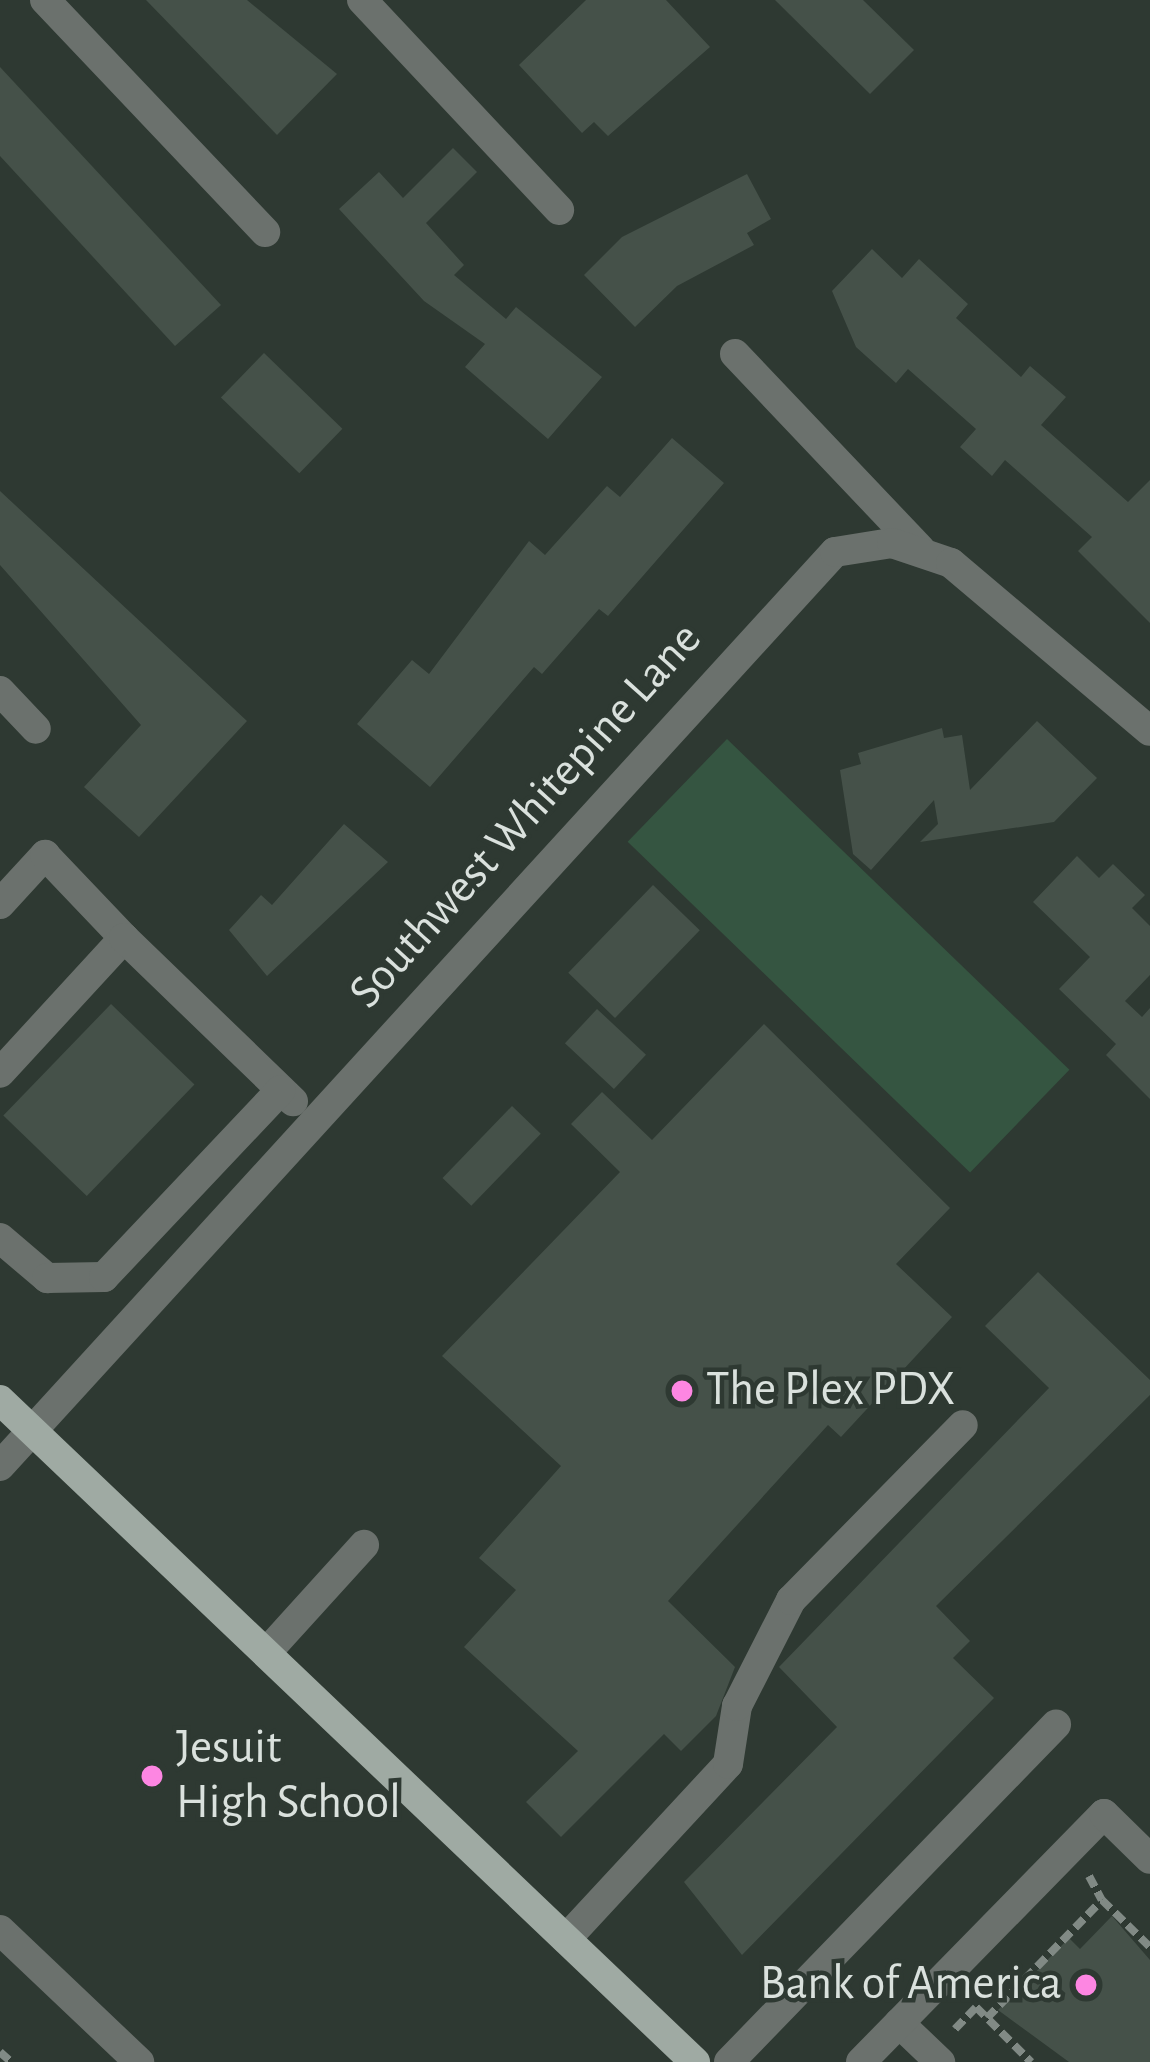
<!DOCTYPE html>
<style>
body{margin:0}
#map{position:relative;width:1150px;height:2062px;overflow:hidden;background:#2e3932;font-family:"Alegreya Sans",sans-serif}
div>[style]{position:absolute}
.green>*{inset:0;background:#355541;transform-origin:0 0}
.building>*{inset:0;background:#455149;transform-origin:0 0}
.path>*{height:8px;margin-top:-4px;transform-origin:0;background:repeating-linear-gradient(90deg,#818a85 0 12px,transparent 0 18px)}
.minor>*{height:30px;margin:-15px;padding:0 15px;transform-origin:15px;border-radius:15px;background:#6b716d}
.major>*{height:30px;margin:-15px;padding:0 15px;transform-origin:15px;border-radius:15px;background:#9faaa3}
.dots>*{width:33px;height:33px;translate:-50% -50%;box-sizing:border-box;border:6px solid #2e3932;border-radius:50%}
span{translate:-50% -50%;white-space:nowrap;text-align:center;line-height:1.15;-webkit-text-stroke:9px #2e3932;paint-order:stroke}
.street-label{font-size:48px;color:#dae1dd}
.poi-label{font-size:48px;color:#dae1dd}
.left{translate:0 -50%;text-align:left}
.right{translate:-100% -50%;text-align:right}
</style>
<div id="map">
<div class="green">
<div style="left:727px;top:739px;width:476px;height:143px;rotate:44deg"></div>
</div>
<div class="building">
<div style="clip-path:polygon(146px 0,247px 0,337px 74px,277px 135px)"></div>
<div style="clip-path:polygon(586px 0,666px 0,710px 47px,608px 136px,594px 122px,582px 133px,519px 65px)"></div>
<div style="clip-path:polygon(775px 0,863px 0,914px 50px,870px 94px)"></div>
<div style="clip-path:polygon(0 67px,221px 305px,175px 346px,0 156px)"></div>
<div style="clip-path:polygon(453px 148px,477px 172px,426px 223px,464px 265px,454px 275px,506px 319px,516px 307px,602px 377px,548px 439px,465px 367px,485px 344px,424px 301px,339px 209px,379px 172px,403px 198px)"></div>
<div style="clip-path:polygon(747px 174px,771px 219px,747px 233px,754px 245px,677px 286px,635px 327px,584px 275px,622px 237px)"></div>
<div style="clip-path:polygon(872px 249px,902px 278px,919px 259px,968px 304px,956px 318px,1021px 377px,1030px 366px,1066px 397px,1041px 425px,1128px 502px,1150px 480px,1150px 623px,1078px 551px,1092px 537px,1005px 460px,992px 476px,960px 447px,976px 429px,908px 369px,896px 383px,856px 347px,832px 291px)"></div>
<div style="left:264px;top:353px;width:109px;height:62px;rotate:44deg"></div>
<div style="clip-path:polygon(672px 438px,724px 483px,608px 616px,599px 609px,542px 674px,534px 667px,430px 787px,357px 724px,412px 660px,429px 674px,529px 541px,545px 555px,607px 486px,620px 497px)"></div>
<div style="clip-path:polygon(0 491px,247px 721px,139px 837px,84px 787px,141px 725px,0 565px)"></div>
<div style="clip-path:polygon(1037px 721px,1097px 778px,1054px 822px,920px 842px,938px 824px,934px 800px,871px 870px,853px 854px,840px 770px,861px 764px,858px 753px,942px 728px,944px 738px,962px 735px,970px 790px)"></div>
<div style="clip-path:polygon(344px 824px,388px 862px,267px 976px,229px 930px,261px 895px,272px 905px)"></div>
<div style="clip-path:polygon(1077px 856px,1099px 878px,1113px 864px,1145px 895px,1132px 908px,1150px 926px,1150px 975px,1125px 1001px,1142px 1017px,1150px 1008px,1150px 1099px,1106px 1055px,1116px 1044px,1059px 989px,1090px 957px,1033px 902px)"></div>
<div style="left:653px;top:885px;width:65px;height:122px;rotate:44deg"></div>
<div style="left:111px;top:1004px;width:116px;height:155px;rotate:44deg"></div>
<div style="left:597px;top:1009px;width:67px;height:47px;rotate:43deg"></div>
<div style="clip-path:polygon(764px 1024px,950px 1208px,896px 1264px,952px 1317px,841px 1437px,828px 1425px,668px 1601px,735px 1667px,716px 1716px,681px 1751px,664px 1734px,561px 1837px,526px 1802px,578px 1751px,464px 1647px,516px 1590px,479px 1558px,561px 1466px,442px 1356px,620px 1172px,571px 1124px,602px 1092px,652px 1140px)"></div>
<div style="left:512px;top:1106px;width:40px;height:100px;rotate:44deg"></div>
<div style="clip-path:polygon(1038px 1272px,1150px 1380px,1150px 1395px,936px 1606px,970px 1641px,953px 1658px,994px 1698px,742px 1955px,684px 1882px,837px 1727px,779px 1667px,1049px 1388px,985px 1326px)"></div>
<div style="clip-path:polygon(1112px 1916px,1150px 1960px,1150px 2062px,1069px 2062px,998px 2010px,1069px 1938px,1080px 1949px)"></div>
</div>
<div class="path">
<div style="left:1089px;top:1876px;width:27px;rotate:62deg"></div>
<div style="left:987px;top:2018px;width:165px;rotate:-45.7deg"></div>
<div style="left:1102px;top:1900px;width:67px;rotate:44.4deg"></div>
<div style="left:955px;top:2029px;width:30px;rotate:-46deg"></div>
<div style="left:976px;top:2007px;width:78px;rotate:45deg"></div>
<div style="left:0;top:2052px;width:15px;rotate:42deg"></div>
</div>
<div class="minor">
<div style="left:45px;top:0;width:320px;rotate:46.5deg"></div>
<div style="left:362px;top:0;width:288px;rotate:46.8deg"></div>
<div style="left:735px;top:354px;width:269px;rotate:46.5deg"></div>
<div style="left:0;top:691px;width:52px;rotate:46.5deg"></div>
<div style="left:0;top:904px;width:67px;rotate:-47.4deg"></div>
<div style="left:45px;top:855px;width:115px;rotate:46.4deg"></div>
<div style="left:124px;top:938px;width:183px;rotate:132.6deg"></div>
<div style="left:124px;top:938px;width:235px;rotate:44deg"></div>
<div style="left:0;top:1238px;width:62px;rotate:40.4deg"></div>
<div style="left:47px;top:1278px;width:57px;rotate:-1deg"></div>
<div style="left:104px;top:1277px;width:257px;rotate:-46.6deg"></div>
<div style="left:0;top:1466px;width:1238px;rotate:-47.59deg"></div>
<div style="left:835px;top:552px;width:58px;rotate:-9deg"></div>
<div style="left:892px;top:543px;width:62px;rotate:18.7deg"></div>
<div style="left:951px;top:563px;width:260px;rotate:40.2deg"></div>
<div style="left:266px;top:1653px;width:146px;rotate:-47.8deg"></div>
<div style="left:0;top:1930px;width:192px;rotate:43.5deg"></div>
<div style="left:566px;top:1939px;width:238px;rotate:-47.2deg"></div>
<div style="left:728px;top:1764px;width:59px;rotate:-81.2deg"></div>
<div style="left:737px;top:1706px;width:119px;rotate:-63deg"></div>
<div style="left:791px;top:1600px;width:245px;rotate:-45.5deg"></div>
<div style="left:899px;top:2023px;width:57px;rotate:43.6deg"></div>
<div style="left:729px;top:2062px;width:470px;rotate:-45.9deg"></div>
<div style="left:861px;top:2062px;width:347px;rotate:-45.6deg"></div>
<div style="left:1104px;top:1814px;width:64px;rotate:44.4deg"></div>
</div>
<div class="major">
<div style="left:0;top:1400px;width:960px;rotate:43.61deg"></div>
</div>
<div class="dots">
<div style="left:682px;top:1391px;background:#fd86e2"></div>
<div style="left:152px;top:1776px;background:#fd86e2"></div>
<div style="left:1086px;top:1985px;background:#fd86e2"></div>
</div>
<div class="street-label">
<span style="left:526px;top:816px;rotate:-48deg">Southwest Whitepine Lane</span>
</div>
<div class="poi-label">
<span class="left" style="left:706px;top:1391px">The Plex PDX</span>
<span class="left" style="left:176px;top:1776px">Jesuit<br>High School</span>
<span class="right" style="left:1062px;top:1985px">Bank of America</span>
</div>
</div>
